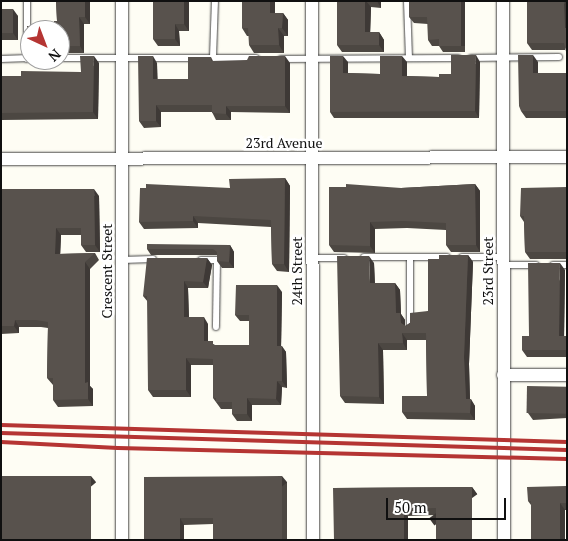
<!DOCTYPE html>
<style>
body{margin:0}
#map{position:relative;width:568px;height:541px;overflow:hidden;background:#fefdf4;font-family:"PT Serif",serif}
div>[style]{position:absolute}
.roads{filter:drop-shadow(0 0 1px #434343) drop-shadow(0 0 1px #434343)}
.lane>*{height:6px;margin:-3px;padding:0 3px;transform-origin:3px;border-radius:3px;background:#fff}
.street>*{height:12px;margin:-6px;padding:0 6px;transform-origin:6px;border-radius:6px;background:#fff}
.rail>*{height:4px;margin:-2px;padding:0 2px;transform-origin:2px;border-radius:2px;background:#b53533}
.wall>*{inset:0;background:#4c4742}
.shaded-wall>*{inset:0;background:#3e3936;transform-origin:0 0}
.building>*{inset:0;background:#58524d;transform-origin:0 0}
span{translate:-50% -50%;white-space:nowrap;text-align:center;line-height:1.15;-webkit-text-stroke:5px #fff;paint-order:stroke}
.street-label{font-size:14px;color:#101010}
.frame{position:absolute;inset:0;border:2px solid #101010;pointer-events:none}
.north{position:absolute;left:20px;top:20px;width:50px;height:50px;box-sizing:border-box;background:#fff;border:1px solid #9f9f9f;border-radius:50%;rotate:137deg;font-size:14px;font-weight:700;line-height:20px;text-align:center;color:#101010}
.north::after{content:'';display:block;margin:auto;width:18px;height:22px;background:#b53533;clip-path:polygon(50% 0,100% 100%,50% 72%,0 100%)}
.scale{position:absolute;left:386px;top:498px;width:120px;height:22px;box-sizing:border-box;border:2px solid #101010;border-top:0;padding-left:6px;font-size:15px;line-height:18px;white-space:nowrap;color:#101010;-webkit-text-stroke:4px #fff;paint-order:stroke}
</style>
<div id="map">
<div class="roads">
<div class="lane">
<div style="left:407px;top:1px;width:57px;rotate:88deg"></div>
<div style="left:213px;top:57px;width:56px;rotate:-88deg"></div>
<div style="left:60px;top:58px;width:196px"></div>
<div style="left:471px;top:58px;width:88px;rotate:-0.7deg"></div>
<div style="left:1px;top:59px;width:28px;rotate:-2deg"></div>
<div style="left:27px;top:59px;width:58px;rotate:-90deg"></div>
<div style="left:281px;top:59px;width:177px;rotate:-0.3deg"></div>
<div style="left:364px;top:257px;width:83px"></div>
<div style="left:462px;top:257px;width:41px"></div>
<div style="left:312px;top:258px;width:32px"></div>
<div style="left:122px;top:260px;width:31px;rotate:-2deg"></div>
<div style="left:201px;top:260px;width:16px"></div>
<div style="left:217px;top:260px;width:67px;rotate:90.9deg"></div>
<div style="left:503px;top:265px;width:33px"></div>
<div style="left:553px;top:265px;width:14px"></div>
<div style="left:410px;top:328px;width:71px;rotate:-90deg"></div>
</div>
<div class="street">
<div style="left:122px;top:1px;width:539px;rotate:90deg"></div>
<div style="left:312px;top:1px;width:539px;rotate:89.89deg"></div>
<div style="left:503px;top:1px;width:539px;rotate:89.89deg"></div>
<div style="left:1px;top:159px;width:566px;rotate:-0.2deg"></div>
<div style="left:503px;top:375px;width:64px"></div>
</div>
</div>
<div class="rail">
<div style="left:1px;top:425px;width:566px;rotate:1.72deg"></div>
<div style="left:1px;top:433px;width:566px;rotate:1.72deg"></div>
<div style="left:1px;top:442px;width:117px;rotate:2.9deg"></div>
<div style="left:118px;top:448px;width:449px;rotate:1.4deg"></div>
</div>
<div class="wall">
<div style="clip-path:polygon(56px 1px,90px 1px,90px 24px,84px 24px,84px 53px,62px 53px,60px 50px,60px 30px,30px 30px,30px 44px,27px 40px,27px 26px,54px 26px,54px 21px,57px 21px)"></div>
<div style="clip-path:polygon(153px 1px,189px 1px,189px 31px,179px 31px,180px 46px,158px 46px,153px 39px)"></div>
<div style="clip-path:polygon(242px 1px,275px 1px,275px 13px,283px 13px,288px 20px,288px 36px,284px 36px,284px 53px,254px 53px,249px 45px,249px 36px,247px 36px,242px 28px)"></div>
<div style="clip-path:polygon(337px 1px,381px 1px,381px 8px,371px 7px,370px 32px,379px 32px,384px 40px,384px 52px,342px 52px,337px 45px)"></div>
<div style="clip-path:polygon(409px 1px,465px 1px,465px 52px,443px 52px,439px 46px,432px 46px,428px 40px,428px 24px,414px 23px,409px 17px)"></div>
<div style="clip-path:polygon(567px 1px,565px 50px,532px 50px,527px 43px)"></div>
<div style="clip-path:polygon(1px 9px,18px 16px,18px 40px,1px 40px)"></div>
<div style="clip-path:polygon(211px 57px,213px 61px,290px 63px,290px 113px,231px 112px,231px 120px,216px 120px,212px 112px,161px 112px,161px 127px,144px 128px,139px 121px,157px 63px,157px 79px,188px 79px)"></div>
<div style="clip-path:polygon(348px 62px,348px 73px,380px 74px,407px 62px,407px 76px,439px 77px,451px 74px,480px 62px,479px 118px,334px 118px,330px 112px)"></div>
<div style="clip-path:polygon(538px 62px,538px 73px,567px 73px,567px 118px,526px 118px,521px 111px)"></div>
<div style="clip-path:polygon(99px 63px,98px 119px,1px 120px,1px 76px,21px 76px,81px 72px)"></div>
<div style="clip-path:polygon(285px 178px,290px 186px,289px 272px,277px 271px,272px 264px,271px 227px,198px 223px,198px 228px,144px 229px,139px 222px,230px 188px)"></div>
<div style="clip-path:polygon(475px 184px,480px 191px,480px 252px,451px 252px,446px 245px,446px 230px,407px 228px,375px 229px,375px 253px,334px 252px,329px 245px,401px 188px)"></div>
<div style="clip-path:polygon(567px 187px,567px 259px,530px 259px,525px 252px,524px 222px,520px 216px)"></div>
<div style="clip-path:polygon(1px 189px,99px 196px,100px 252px,86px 252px,81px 245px,81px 235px,61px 235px,60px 254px,95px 253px,99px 260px,90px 269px,90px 386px,93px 389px,93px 406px,58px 407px,53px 400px,53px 385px,47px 378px,48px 328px,41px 327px,19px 327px,19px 333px,1px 334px)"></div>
<div style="clip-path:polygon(230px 245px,234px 252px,234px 268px,222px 268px,217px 261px,217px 255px,151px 255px,147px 249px)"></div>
<div style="clip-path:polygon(468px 255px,473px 262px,469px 364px,470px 399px,475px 406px,475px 420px,407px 419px,402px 412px,427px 396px,426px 340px,407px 340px,407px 350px,383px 350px,384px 404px,345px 403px,340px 396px,374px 263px,375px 283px,395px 283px,400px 290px,401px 314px,405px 320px,405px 326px,428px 311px,439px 259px)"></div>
<div style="clip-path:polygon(207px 258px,212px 265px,208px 288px,188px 288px,189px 317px,208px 324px,208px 341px,215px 345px,249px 345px,249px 321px,240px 321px,235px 315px,282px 292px,281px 346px,286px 352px,287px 388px,282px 387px,281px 405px,252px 405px,252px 421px,237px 421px,232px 414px,232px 409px,221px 409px,213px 398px,213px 365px,191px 365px,191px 397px,153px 397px,148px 390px,148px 302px,143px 296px)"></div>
<div style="clip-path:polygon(565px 270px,564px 336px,567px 336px,567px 357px,527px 357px,522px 350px,529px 336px)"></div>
<div style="clip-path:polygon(567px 387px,567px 418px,533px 420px,528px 413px)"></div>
<div style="clip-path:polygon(144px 477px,287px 482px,287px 540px,213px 540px,213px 524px,184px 525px,184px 540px,144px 540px)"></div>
<div style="clip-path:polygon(566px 486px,567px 487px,567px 510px,565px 510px,565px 540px,531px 540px,531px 505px,528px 501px)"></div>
<div style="clip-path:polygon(472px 487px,477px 494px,436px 515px,408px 516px,333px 488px)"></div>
</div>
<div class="shaded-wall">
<div style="clip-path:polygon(85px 1px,90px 1px,90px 24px,85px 17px)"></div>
<div style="clip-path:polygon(184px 1px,189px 1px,189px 31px,184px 24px)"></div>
<div style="clip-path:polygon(270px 1px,275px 1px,275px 20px,270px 13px)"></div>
<div style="clip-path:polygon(365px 1px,366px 1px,371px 7px,370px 40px,365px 32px)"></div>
<div style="clip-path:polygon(377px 1px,381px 1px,381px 8px)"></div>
<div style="left:461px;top:1px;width:4px;height:45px"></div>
<div style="clip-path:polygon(564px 1px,567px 1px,567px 31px,565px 28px)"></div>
<div style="clip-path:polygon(13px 9px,18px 16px,18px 40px,13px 33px)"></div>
<div style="clip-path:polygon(283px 13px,288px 20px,288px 36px,282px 28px)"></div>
<div style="clip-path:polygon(79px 17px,84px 24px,84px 53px,80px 46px)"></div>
<div style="clip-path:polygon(175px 24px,179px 31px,180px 46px,175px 39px)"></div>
<div style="clip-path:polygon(278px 28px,284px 36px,284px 53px,279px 45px)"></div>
<div style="clip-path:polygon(379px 32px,384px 40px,384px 52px,379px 45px)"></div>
<div style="clip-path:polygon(476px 55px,480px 62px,479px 118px,475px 111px)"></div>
<div style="clip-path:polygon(533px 55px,538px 62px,538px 80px,533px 73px)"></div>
<div style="clip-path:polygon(94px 56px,99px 63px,98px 119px,93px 112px)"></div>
<div style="clip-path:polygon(153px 56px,157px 63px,158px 86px,153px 79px)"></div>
<div style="clip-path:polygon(285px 56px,290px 63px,290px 113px,285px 106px)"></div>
<div style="clip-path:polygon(343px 56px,348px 62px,348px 80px,343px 73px)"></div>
<div style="clip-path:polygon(402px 56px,407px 62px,407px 83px,402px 76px)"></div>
<div style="clip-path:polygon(156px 105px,161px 112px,161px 127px,156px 121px)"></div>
<div style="clip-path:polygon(226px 106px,231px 112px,231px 120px,226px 114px)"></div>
<div style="clip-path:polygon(285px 178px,290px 186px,289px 272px,284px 264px)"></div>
<div style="clip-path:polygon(475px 184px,480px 191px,480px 252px,476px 245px)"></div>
<div style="clip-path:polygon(94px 189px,99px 196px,100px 252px,95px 245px)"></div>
<div style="clip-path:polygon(193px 216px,198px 223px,198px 228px,193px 221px)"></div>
<div style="clip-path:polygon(370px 222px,375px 229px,375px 253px,370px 246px)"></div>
<div style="clip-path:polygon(56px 228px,61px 235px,60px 261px,55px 254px)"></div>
<div style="clip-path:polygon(230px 245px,234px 252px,234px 268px,229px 262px)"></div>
<div style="clip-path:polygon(468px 255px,473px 262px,469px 364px,470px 402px,471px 399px,475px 406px,475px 420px,470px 413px,466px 399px,464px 357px)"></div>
<div style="clip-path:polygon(369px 256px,374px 263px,375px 290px,370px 283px)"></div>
<div style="clip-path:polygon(207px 258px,212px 265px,208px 288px,203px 282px)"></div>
<div style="clip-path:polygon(85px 262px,90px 269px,90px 386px,93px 389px,93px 406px,88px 399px,85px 383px)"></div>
<div style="clip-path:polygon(560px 263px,565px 270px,564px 343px,559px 336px)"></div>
<div style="clip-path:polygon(184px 281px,188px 288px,189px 324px,184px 317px)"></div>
<div style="clip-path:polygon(395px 283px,400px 290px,401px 314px,405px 320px,405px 330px,401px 323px,396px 313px)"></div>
<div style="clip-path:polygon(277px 285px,282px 292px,281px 352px,277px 346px)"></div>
<div style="clip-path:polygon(204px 317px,208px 324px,208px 348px,204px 341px)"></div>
<div style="clip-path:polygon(15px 320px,19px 327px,19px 333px,14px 326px)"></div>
<div style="clip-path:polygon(402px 333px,407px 340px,407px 350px,403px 343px)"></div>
<div style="clip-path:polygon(378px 343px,383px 350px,384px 404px,379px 397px)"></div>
<div style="clip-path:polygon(282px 346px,286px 352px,287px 388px,282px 381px)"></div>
<div style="clip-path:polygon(186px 358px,191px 365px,191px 397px,186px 390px)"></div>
<div style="clip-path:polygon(277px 381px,282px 387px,281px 405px,276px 399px)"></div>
<div style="clip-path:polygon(247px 398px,252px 405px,252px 421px,247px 414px)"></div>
<div style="left:91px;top:476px;width:8px;height:64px;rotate:50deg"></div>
<div style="left:282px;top:476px;width:8px;height:64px;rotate:50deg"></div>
<div style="left:472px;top:487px;width:9px;height:53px;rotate:54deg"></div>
<div style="clip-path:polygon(560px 503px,565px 510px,565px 540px,560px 540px)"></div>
<div style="clip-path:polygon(404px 509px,408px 516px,408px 540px,404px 540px)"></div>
<div style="clip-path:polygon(180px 518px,184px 525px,184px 540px,180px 540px)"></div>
</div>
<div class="building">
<div style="clip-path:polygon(56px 1px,85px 1px,85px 17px,79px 17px,80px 46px,60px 46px,60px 30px,30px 30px,30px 40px,27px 40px,27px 26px,54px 26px,54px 21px,57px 21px)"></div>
<div style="clip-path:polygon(153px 1px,184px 1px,184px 24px,175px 24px,175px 39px,153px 39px)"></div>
<div style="clip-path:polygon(242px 1px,270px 1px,270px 13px,283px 13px,282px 28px,278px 28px,279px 45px,249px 45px,248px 28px,242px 28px)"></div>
<div style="clip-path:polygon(337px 1px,365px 1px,365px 32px,379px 32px,379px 45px,337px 45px)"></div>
<div style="clip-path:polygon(409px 1px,461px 1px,461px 46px,439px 46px,439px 39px,428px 40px,427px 17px,409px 17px)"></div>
<div style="clip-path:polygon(527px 1px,564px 1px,565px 28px,567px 28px,567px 56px,564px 43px,527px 43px)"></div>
<div style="left:1px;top:9px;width:12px;height:24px"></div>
<div style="clip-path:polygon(451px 55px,476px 55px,475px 111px,330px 112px,330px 56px,343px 56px,343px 73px,380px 74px,380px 56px,402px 56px,402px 76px,439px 77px,439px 74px,451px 74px)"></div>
<div style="clip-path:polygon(518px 55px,533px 55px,533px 73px,567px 73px,567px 111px,521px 111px,519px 106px)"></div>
<div style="clip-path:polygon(80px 56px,94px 56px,93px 112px,1px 113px,1px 76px,21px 76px,21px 71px,81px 72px)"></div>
<div style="clip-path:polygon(138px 56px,153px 56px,153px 79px,188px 79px,188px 57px,211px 57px,211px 61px,247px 60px,249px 56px,285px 56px,285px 106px,226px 106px,226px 114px,212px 113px,212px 105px,156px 105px,156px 121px,139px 121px)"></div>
<div style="clip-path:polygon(285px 178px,284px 264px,272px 264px,271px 220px,193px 216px,193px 221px,139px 222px,140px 188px,146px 188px,146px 184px,230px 188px,229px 179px)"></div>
<div style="clip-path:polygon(346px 184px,401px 188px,475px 184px,476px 245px,446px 245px,446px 223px,403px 221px,370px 222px,370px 246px,329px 245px,329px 187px,346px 187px)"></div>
<div style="clip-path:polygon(567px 187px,567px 252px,525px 252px,524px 216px,520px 216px,521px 188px)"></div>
<div style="clip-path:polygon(1px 189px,94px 189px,95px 245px,81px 245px,81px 228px,56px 228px,55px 254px,95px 253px,85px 262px,85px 383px,88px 382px,88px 399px,53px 400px,53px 378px,47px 378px,48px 322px,36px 320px,15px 320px,14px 326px,1px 326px)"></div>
<div style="clip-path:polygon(147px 244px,230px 245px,229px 262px,217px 261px,217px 252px,213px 249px,147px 249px)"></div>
<div style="clip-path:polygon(439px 255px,468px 255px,464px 357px,466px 399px,471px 399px,470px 413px,402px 412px,402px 396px,427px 396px,426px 333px,402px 333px,403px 343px,378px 343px,379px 397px,340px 396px,337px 256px,369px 256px,370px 283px,395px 283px,396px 313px,400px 313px,401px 323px,406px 326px,410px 323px,410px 313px,428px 311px,428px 259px,439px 259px)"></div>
<div style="clip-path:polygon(147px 258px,207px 258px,203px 282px,184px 281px,184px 317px,204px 317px,204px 341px,213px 341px,213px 345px,249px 345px,249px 315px,235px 315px,236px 285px,277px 285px,277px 346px,282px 346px,282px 381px,277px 381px,276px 399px,247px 398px,247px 414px,232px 414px,232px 402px,216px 402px,216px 398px,213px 398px,213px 359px,186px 358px,186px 390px,148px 390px,147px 296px,143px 296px)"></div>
<div style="clip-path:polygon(528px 263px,560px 263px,559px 336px,567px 336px,567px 350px,522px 350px,522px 336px,529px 336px)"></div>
<div style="left:527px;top:386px;width:40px;height:27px;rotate:1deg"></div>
<div style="left:91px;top:476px;width:64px;height:90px;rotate:90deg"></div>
<div style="clip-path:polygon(282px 476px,282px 540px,213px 540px,213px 518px,180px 518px,180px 540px,144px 540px,144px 477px)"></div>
<div style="clip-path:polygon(566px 486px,566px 503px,560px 503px,560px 540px,531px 540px,531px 501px,528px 501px,527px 487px)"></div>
<div style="clip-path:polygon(472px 487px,472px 540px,436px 540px,436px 508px,404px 509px,404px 540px,334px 540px,333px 488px)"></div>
</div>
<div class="street-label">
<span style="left:284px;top:143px">23rd Avenue</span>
<span style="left:107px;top:271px;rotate:-90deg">Crescent Street</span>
<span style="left:297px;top:271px;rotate:-90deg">24th Street</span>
<span style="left:488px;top:271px;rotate:-90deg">23rd Street</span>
</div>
<div class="frame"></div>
<div class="north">N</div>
<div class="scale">50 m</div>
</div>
